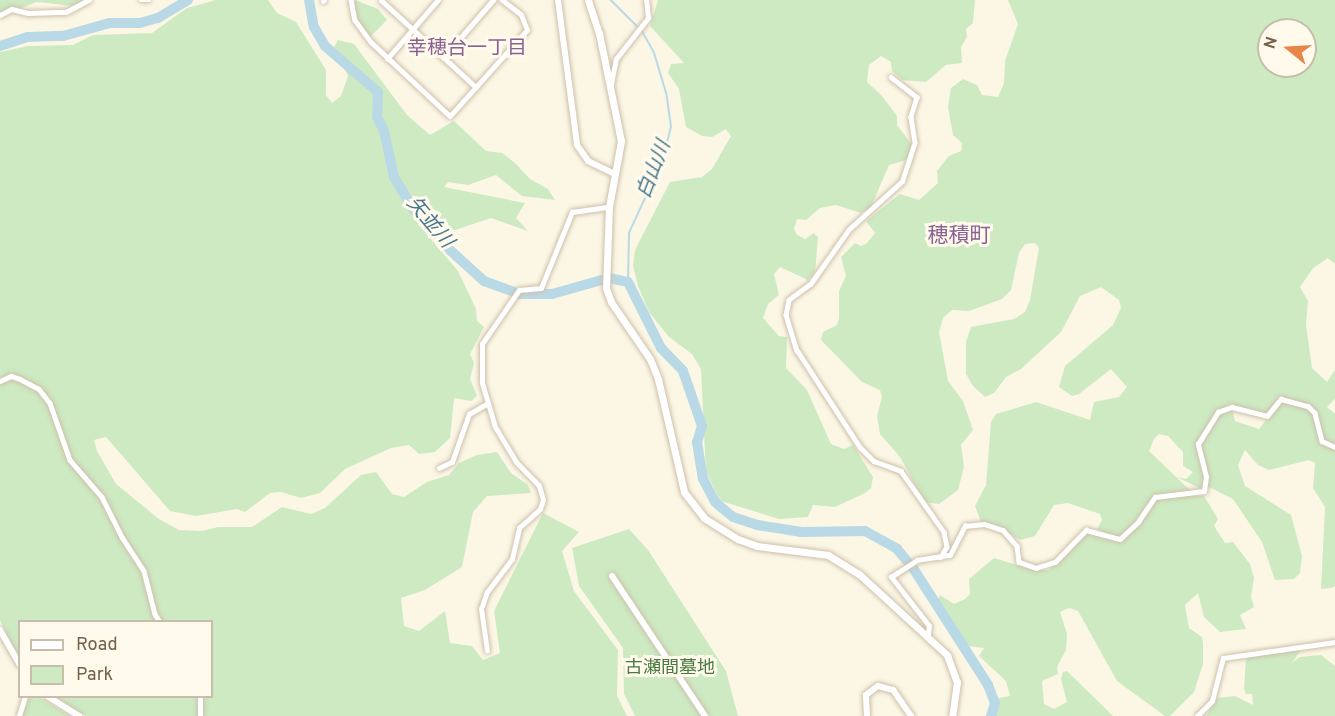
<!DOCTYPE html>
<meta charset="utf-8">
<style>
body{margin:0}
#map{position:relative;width:1335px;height:716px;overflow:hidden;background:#fcf7e5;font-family:Overpass,"Noto Sans JP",sans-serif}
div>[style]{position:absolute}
.green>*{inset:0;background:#cdeac3}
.stream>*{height:1.5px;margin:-0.75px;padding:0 0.75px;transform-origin:0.75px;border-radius:0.75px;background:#b9d9e6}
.river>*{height:10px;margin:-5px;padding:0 5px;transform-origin:5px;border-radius:5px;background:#b9d9e6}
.roads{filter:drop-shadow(0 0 2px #cec0ab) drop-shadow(0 0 2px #cec0ab)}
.minor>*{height:4.5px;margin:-2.25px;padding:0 2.25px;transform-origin:2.25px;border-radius:2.25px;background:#fff}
.tertiary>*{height:6px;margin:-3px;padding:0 3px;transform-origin:3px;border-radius:3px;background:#fff}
.secondary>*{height:7px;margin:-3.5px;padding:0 3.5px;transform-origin:3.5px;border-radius:3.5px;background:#fff}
span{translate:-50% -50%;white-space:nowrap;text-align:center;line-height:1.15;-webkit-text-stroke:6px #fffaeb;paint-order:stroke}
.park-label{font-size:18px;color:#4a7b42}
.neighbourhood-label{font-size:20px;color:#8a6292}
.water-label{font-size:20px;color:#477890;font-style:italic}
.quarter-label{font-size:21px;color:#8a6292}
.legend{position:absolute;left:18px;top:620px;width:195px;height:78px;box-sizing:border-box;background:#fffaeb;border:2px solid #c8bcab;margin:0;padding:8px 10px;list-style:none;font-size:18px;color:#75604a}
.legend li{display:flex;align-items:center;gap:12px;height:30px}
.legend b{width:30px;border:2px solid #c8bcab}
.north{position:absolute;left:1257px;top:18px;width:60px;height:60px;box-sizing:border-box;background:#fffaeb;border:2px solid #c8bcab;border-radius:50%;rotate:288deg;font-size:16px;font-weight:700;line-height:24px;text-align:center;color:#75604a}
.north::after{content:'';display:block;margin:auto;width:21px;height:27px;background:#e6864a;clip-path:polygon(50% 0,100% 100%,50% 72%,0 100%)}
</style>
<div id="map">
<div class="green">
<div style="clip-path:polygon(0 0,93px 0,74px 6px,37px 2px,0 16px)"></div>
<div style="clip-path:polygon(216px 0,268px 0,277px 13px,296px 22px,326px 70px,326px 95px,332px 103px,341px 96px,348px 76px,334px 47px,338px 40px,354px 44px,407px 115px,430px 135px,454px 121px,486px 151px,502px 153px,515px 163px,530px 179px,548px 189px,555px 200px,522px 196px,496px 175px,468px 185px,448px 182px,444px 187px,525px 203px,516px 218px,528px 231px,491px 218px,449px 232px,439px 219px,426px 212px,418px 224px,458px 271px,476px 309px,477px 321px,484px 327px,470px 354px,474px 363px,470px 379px,477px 396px,471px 401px,454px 398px,450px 438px,435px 452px,419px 454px,409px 445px,391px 448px,345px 469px,320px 493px,301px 498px,281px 492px,270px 493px,245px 512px,237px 509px,196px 516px,170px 511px,106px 437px,94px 440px,97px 451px,116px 484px,159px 519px,179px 530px,202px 531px,218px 527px,252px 527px,282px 507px,311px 514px,325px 508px,361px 475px,376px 472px,392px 494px,404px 497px,427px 482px,449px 475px,459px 463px,477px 455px,497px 452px,511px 473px,528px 485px,531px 493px,487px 496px,473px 512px,462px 567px,425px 590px,401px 598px,404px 626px,419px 631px,445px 611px,450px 643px,472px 646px,483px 660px,500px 653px,494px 611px,543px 513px,579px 532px,562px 551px,574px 591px,618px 650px,617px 696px,627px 716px,86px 716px,55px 697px,212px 696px,212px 622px,20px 622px,19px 659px,0 620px,0 52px,28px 46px,73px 45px,93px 35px,152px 33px,187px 8px)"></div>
<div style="clip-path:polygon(355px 0,378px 9px,387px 20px,368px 39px,353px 20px)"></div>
<div style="clip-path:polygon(658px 0,975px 0,973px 23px,966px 29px,967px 37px,961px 47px,962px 63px,946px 65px,926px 82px,902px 80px,892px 71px,891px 62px,881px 56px,869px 65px,867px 82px,882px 96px,897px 116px,897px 125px,912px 145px,910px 159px,889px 165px,871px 207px,861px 213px,836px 205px,820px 208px,806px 220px,797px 219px,794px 229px,797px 235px,805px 239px,814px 233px,818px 237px,815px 272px,808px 280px,780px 267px,774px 274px,779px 295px,768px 304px,763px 318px,779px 336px,787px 337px,786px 368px,807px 390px,831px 444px,844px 449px,853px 445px,873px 477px,871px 488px,865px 493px,835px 507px,813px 505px,808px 517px,779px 519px,721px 501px,706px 473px,701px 369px,692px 354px,669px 337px,649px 312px,638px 286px,633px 266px,635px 250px,670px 182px,702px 177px,712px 169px,731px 136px,726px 129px,712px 137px,702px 136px,686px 127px,679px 89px,668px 73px,671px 64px,684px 63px,650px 26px)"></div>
<div style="clip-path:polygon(evenodd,1008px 0,1335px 0,1335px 264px,1328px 258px,1313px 268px,1300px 287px,1308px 301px,1306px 325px,1312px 368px,1327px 382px,1335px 370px,1335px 399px,1327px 407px,1335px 414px,1335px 445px,1323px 440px,1315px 410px,1285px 398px,1267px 415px,1227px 406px,1216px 411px,1197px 444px,1204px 480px,1201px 489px,1177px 477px,1186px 479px,1193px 472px,1183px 466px,1183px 452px,1168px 436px,1159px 434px,1154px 439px,1149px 451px,1193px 493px,1154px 495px,1128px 531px,1117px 538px,1097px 529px,1102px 520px,1100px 514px,1068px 503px,1054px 505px,1035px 536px,1020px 540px,996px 525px,981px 522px,975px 506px,986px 485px,991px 422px,996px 414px,1036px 402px,1090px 420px,1094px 402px,1119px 397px,1127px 387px,1111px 369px,1079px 394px,1072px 396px,1059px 387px,1065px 366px,1113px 325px,1121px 308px,1119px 300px,1101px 287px,1080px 296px,1061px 332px,1021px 369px,1006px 377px,994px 393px,985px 397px,973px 386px,966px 374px,966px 342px,971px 327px,1014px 319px,1025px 312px,1030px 300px,1039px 248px,1035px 243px,1025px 244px,1019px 253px,1011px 290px,1002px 299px,969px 311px,952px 310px,943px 318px,939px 332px,948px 381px,963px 401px,973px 430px,961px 445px,964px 467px,958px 490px,939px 504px,925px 502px,900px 457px,880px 434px,877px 416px,882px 397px,880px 390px,862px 382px,821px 340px,823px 332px,837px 325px,839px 318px,839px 291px,846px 276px,841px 257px,855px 243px,861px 246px,867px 243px,875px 233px,866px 221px,900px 194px,919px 200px,938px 183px,937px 171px,949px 156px,961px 151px,962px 143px,953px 135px,948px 107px,951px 88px,963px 79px,977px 85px,982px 95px,998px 97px,1004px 83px,1005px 61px,1018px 24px,1008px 0,1269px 30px,1305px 30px,1305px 66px,1269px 66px,1269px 30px)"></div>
<div style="clip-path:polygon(1281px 401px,1310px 408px,1319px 437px,1335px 448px,1335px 586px,1331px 588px,1321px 589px,1325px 507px,1313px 488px,1315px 463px,1309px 460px,1269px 470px,1258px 465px,1245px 450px,1238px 465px,1245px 486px,1291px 515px,1302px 556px,1300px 573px,1294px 579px,1275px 580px,1262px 542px,1233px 499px,1207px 486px,1199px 451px,1218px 413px,1232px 408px,1235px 421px,1259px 429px)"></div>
<div style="clip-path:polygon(1180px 496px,1204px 496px,1218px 519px,1214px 526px,1225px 543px,1233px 542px,1250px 564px,1254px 578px,1251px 597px,1254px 607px,1240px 615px,1246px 629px,1220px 632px,1204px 617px,1198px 593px,1185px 605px,1189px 628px,1202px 637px,1203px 643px,1203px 664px,1194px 692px,1170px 716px,1165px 716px,1117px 681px,1078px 611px,1069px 608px,1060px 612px,1067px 634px,1066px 650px,1057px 667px,1058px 674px,1042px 681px,1044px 704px,1054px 709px,1067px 702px,1061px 679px,1063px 672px,1067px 671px,1113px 716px,994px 716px,999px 698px,1010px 696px,1006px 681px,979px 656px,984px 648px,967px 646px,938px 601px,940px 595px,954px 604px,965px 599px,970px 594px,969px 579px,994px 558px,1034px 570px,1049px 570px,1082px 532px,1115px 541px,1123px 539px,1155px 499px)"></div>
<div style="clip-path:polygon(629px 529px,648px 550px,726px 671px,738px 716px,635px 716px,624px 694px,623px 648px,579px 586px,572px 548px)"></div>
<div style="clip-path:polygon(1303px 647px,1292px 663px,1300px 657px,1321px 655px,1335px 666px,1335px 716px,1206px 716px,1217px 698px,1235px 696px,1253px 705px,1252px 694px,1246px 694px,1244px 689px,1246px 657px)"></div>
<div style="clip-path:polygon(29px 697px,39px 697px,70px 716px,22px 716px)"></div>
</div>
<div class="stream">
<div style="left:611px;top:0;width:38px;rotate:45deg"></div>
<div style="left:628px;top:282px;width:49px;rotate:-88.8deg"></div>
<div style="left:629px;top:233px;width:81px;rotate:-65.3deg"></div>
<div style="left:663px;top:159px;width:33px;rotate:-76deg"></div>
<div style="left:671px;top:127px;width:34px;rotate:-98deg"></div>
<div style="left:666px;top:93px;width:42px;rotate:-106.7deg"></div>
<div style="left:654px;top:53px;width:26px;rotate:-119deg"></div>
</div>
<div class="river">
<div style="left:309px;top:0;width:27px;rotate:80deg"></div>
<div style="left:314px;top:27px;width:22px;rotate:60deg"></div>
<div style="left:325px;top:46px;width:70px;rotate:41deg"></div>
<div style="left:378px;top:92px;width:25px;rotate:92deg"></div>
<div style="left:377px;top:117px;width:16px;rotate:63deg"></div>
<div style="left:384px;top:131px;width:47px;rotate:77.7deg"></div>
<div style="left:394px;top:177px;width:39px;rotate:59deg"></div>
<div style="left:414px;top:210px;width:55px;rotate:47.9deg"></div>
<div style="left:451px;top:251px;width:45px;rotate:42.3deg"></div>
<div style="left:484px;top:281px;width:37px;rotate:20deg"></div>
<div style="left:519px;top:294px;width:33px"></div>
<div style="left:552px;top:294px;width:59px;rotate:-15.7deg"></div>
<div style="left:609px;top:278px;width:19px;rotate:12deg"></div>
<div style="left:628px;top:282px;width:74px;rotate:63.4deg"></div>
<div style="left:661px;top:348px;width:32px;rotate:46deg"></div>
<div style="left:683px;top:371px;width:58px;rotate:70.9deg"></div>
<div style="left:702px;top:426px;width:17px;rotate:107deg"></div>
<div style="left:697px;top:442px;width:37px;rotate:81deg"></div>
<div style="left:703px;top:479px;width:26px;rotate:62deg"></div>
<div style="left:715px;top:502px;width:23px;rotate:40deg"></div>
<div style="left:733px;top:517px;width:25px;rotate:18deg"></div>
<div style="left:757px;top:525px;width:45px;rotate:9deg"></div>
<div style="left:801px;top:532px;width:64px;rotate:-0.9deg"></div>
<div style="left:865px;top:531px;width:37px;rotate:29deg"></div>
<div style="left:897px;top:549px;width:25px;rotate:50deg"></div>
<div style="left:913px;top:568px;width:139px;rotate:57.3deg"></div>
<div style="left:988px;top:685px;width:19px;rotate:69deg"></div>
<div style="left:995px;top:703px;width:14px;rotate:107deg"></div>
<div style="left:0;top:46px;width:29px;rotate:-18deg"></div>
<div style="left:28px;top:37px;width:35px;rotate:-2deg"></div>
<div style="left:63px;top:36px;width:49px;rotate:-15.5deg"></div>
<div style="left:110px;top:23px;width:30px"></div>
<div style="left:140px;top:23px;width:19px;rotate:-16deg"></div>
<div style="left:158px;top:18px;width:35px;rotate:-31deg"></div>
</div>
<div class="roads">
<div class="minor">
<div style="left:141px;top:0;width:8px"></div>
<div style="left:351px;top:0;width:20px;rotate:79deg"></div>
<div style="left:355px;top:20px;width:27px;rotate:54deg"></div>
<div style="left:371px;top:42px;width:108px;rotate:43.1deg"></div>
<div style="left:450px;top:116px;width:115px;rotate:-48.2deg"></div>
<div style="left:527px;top:30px;width:16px;rotate:-112deg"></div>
<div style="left:521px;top:15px;width:24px;rotate:-142deg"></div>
<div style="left:381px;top:0;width:129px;rotate:42.5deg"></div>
<div style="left:323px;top:1px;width:1px;rotate:-45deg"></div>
<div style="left:0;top:15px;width:13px;rotate:-27deg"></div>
<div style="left:12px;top:9px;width:16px;rotate:14deg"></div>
<div style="left:28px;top:13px;width:38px;rotate:-2deg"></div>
<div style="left:66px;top:12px;width:26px;rotate:-28deg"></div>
<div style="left:443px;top:58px;width:77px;rotate:-49.2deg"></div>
<div style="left:387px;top:59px;width:78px;rotate:-49.2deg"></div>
<div style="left:891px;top:77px;width:33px;rotate:38deg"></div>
<div style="left:917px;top:97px;width:21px;rotate:107deg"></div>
<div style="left:911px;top:117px;width:26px;rotate:81deg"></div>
<div style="left:915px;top:143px;width:40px;rotate:108deg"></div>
<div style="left:903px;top:181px;width:73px;rotate:137.8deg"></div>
<div style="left:849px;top:230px;width:66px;rotate:125.1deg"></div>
<div style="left:811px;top:284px;width:27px;rotate:144deg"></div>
<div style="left:789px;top:300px;width:15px;rotate:101deg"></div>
<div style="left:786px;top:315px;width:37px;rotate:73deg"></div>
<div style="left:797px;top:350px;width:116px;rotate:57deg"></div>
<div style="left:860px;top:447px;width:20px;rotate:45deg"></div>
<div style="left:874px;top:461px;width:29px;rotate:20deg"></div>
<div style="left:901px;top:471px;width:75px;rotate:54.8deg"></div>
<div style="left:944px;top:532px;width:15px;rotate:79deg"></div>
<div style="left:947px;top:547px;width:12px;rotate:121deg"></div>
<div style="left:611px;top:84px;width:25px;rotate:-79deg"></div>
<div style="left:616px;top:59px;width:52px;rotate:-52deg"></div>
<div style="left:648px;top:18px;width:18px;rotate:-96deg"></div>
<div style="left:0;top:381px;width:12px;rotate:-24deg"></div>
<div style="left:11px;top:376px;width:9px;rotate:18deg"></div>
<div style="left:20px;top:379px;width:21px;rotate:28deg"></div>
<div style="left:39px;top:389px;width:18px;rotate:52deg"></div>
<div style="left:50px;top:403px;width:60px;rotate:70.7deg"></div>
<div style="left:70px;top:460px;width:49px;rotate:49.1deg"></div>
<div style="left:102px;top:497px;width:45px;rotate:63.4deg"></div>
<div style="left:122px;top:537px;width:40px;rotate:57.1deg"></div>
<div style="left:144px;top:571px;width:44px;rotate:75.7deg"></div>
<div style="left:155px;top:614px;width:9px;rotate:58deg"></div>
<div style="left:439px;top:468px;width:14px;rotate:-25deg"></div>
<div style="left:452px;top:462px;width:51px;rotate:-70.5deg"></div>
<div style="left:469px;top:414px;width:22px;rotate:-30deg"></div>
<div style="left:928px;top:634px;width:8px;rotate:-83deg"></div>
<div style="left:929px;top:626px;width:62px;rotate:-127.8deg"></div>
<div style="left:891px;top:577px;width:31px;rotate:-33deg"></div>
<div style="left:917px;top:560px;width:33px;rotate:-9deg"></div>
<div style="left:950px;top:555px;width:33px;rotate:-63deg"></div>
<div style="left:965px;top:526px;width:19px;rotate:-6deg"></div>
<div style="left:984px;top:524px;width:20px;rotate:18deg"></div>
<div style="left:1003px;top:530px;width:21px;rotate:49deg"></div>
<div style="left:1017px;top:546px;width:16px;rotate:83deg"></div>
<div style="left:1019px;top:562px;width:18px;rotate:19deg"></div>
<div style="left:1036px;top:568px;width:20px;rotate:-18deg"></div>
<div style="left:1055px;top:562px;width:45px;rotate:-45.9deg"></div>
<div style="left:1086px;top:530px;width:35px;rotate:15deg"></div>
<div style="left:1120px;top:539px;width:25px;rotate:-43deg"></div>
<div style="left:1138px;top:522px;width:30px;rotate:-56deg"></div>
<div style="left:1155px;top:497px;width:49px;rotate:-7deg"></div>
<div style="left:1204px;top:491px;width:14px;rotate:-82deg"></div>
<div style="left:1206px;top:477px;width:34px;rotate:-104deg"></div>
<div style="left:1198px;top:444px;width:38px;rotate:-58deg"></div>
<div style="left:1218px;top:412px;width:15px;rotate:-20deg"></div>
<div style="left:1232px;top:407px;width:36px;rotate:14deg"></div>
<div style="left:1267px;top:416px;width:22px;rotate:-51deg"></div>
<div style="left:1281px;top:399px;width:28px;rotate:15deg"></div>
<div style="left:1308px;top:406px;width:10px;rotate:45deg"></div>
<div style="left:1315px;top:413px;width:29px;rotate:76deg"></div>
<div style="left:1322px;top:441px;width:14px;rotate:25deg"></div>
<div style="left:487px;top:651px;width:42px;rotate:-98.1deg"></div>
<div style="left:481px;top:609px;width:18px;rotate:-71deg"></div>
<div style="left:487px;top:592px;width:41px;rotate:-52.9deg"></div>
<div style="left:512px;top:559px;width:32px;rotate:-77deg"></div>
<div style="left:519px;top:528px;width:28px;rotate:-42deg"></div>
<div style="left:540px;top:509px;width:9px;rotate:-72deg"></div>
<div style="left:543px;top:500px;width:15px;rotate:-106deg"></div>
<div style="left:539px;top:486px;width:33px;rotate:-134deg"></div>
<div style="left:516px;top:462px;width:41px;rotate:-121deg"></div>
<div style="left:495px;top:427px;width:46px;rotate:-106.5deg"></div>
<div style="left:482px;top:383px;width:39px;rotate:-90deg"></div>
<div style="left:482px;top:344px;width:65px;rotate:-55.6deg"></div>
<div style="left:519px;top:290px;width:22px;rotate:-5deg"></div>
<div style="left:541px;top:288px;width:82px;rotate:-67.8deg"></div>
<div style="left:572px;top:212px;width:37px;rotate:-8deg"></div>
<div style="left:19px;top:716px;width:21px;rotate:-73deg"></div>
<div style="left:200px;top:716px;width:20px;rotate:-90deg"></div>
<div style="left:1197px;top:716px;width:21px;rotate:-45deg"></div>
<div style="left:1212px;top:701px;width:44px;rotate:-75.7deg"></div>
<div style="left:1223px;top:658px;width:113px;rotate:-8.1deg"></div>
</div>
<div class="tertiary">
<div style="left:558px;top:0;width:146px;rotate:82.5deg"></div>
<div style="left:577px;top:145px;width:19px;rotate:55deg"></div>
<div style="left:588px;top:161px;width:28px;rotate:26deg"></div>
<div style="left:612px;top:576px;width:168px;rotate:56.4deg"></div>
<div style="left:0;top:630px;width:40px;rotate:60.3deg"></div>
<div style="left:47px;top:696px;width:38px;rotate:32deg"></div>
<div style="left:867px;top:716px;width:21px;rotate:-93deg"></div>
<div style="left:866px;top:695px;width:15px;rotate:-37deg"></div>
<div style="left:878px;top:686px;width:16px;rotate:15deg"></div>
<div style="left:893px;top:690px;width:32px;rotate:55deg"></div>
</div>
<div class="secondary">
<div style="left:588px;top:0;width:35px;rotate:72deg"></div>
<div style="left:599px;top:33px;width:110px;rotate:78.5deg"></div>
<div style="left:621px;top:141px;width:67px;rotate:100.3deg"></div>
<div style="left:609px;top:207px;width:81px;rotate:92.1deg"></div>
<div style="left:606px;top:288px;width:15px;rotate:70deg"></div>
<div style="left:611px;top:302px;width:69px;rotate:55.6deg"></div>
<div style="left:650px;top:359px;width:22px;rotate:68deg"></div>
<div style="left:658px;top:379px;width:116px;rotate:77deg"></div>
<div style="left:684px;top:492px;width:33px;rotate:52deg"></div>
<div style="left:704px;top:518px;width:40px;rotate:32deg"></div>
<div style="left:738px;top:539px;width:20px;rotate:20deg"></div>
<div style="left:757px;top:546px;width:72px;rotate:7.2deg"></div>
<div style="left:828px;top:555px;width:36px;rotate:32deg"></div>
<div style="left:859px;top:574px;width:120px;rotate:42.6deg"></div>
<div style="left:947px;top:655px;width:29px;rotate:70deg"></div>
<div style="left:957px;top:682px;width:34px;rotate:98deg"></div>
</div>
</div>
<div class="park-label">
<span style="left:670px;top:669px">古瀬間墓地</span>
</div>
<div class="neighbourhood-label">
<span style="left:467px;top:49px">幸穂台一丁目</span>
</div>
<div class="water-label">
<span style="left:655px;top:170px;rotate:-69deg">白山川</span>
<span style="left:429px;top:223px;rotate:50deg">矢並川</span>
</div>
<div class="quarter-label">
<span style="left:959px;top:237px">穂積町</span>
</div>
<ul class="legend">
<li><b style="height:8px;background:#fff"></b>Road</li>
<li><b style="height:16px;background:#cdeac3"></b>Park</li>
</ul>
<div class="north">N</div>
</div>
